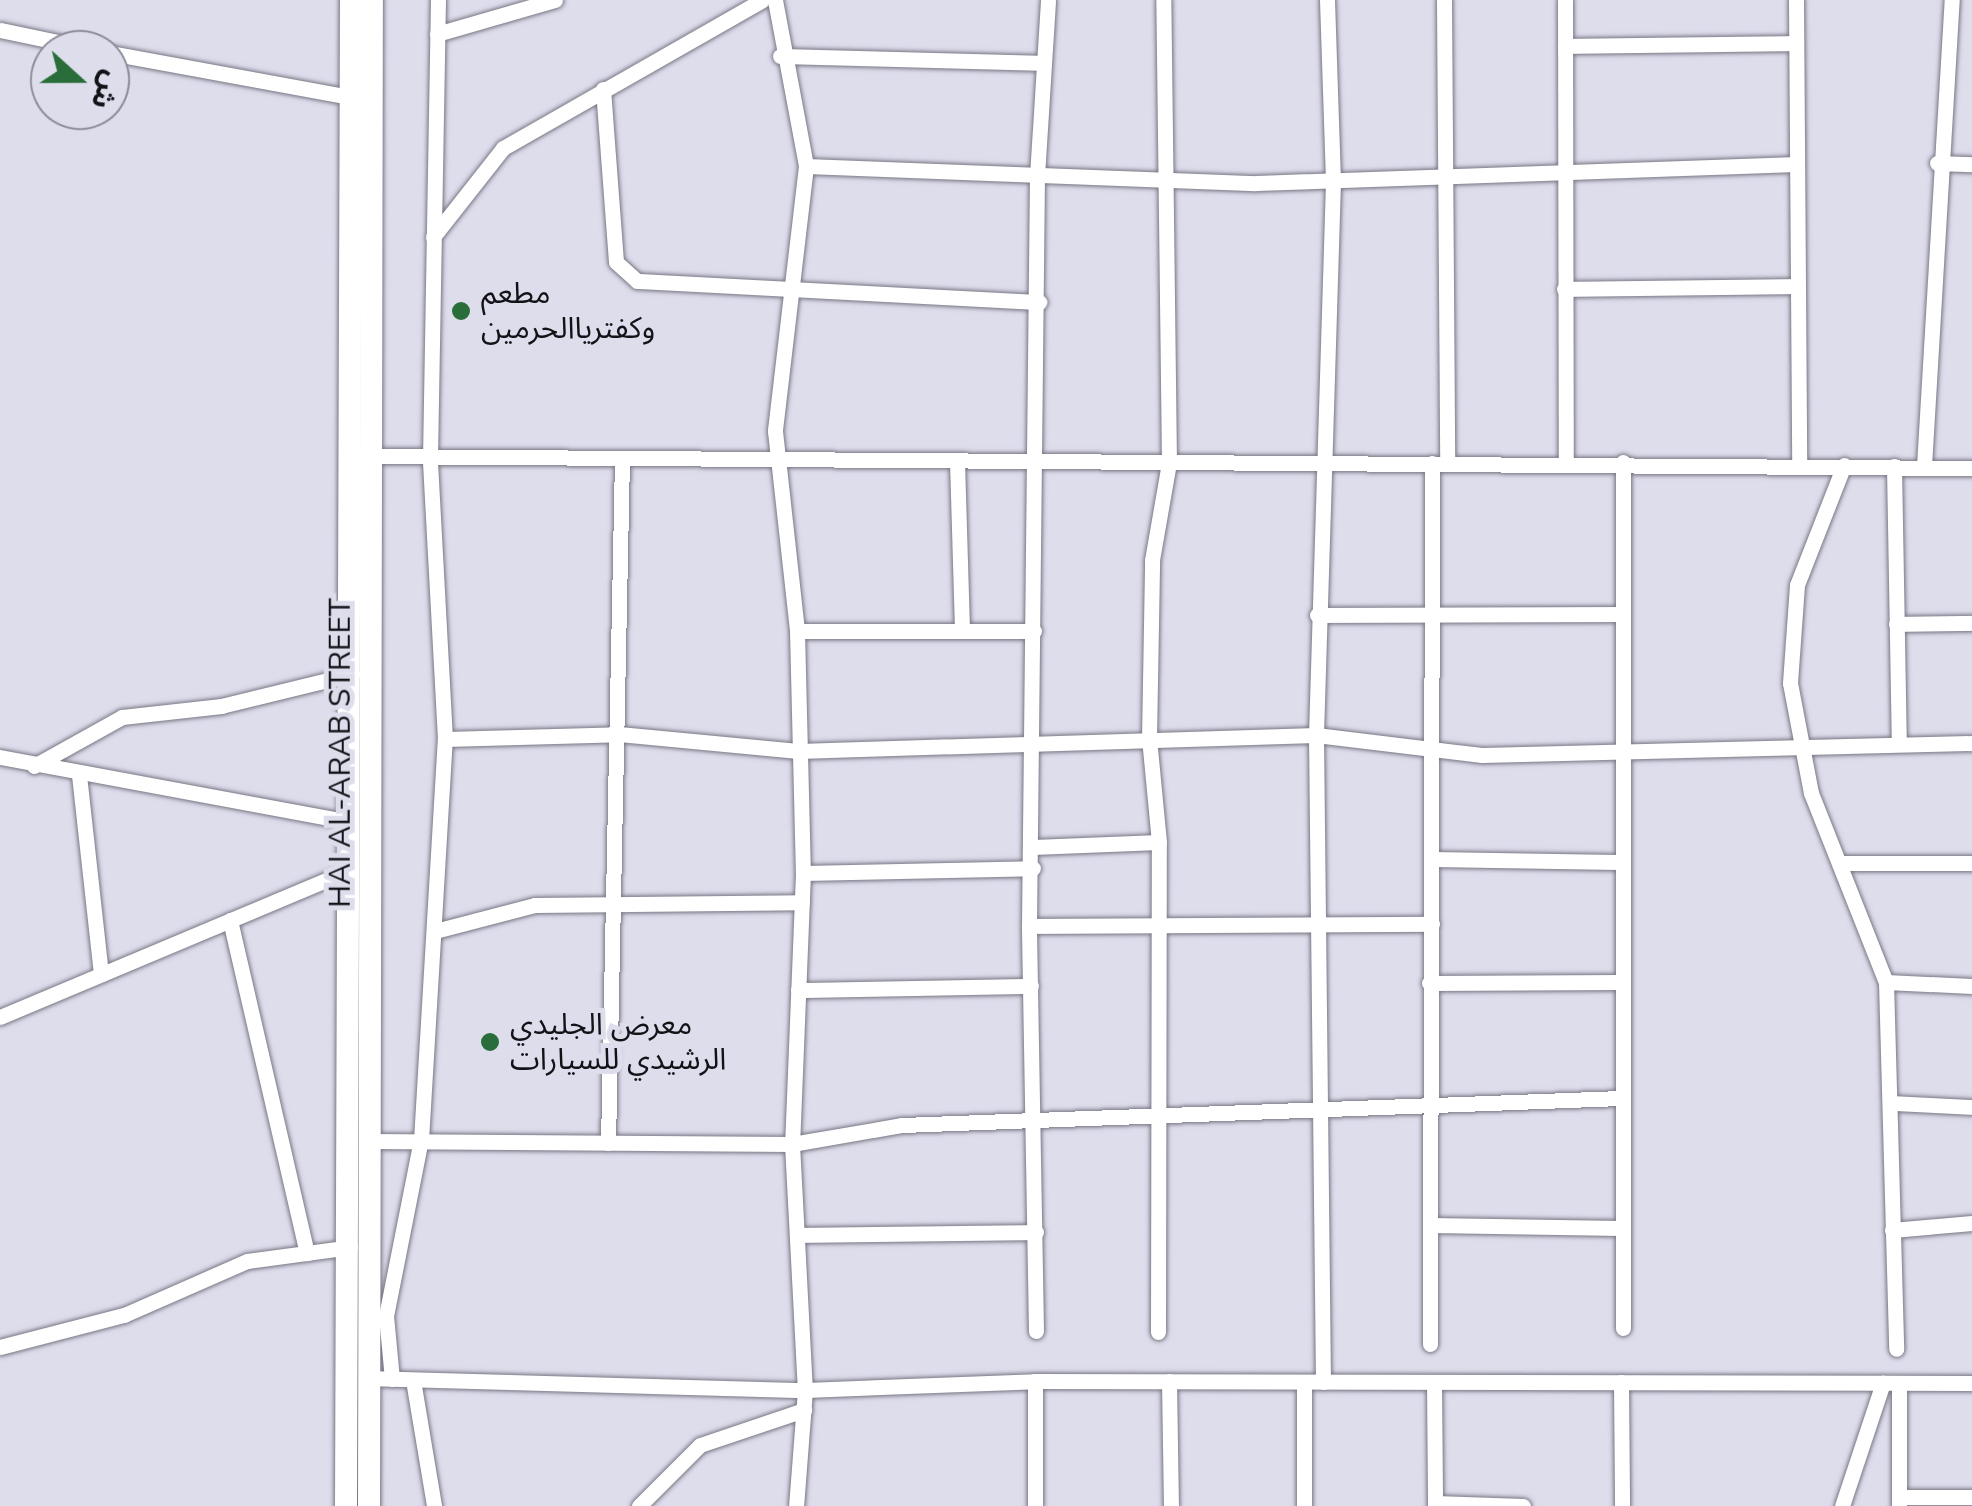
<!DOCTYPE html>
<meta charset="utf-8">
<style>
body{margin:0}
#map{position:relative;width:1972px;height:1506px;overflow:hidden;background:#deddec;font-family:"Nunito Sans","Noto Sans Arabic",sans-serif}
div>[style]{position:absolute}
.roads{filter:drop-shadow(0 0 2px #787784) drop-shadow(0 0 2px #787784)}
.minor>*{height:15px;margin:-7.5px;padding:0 7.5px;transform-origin:7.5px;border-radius:7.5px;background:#fff}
.primary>*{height:22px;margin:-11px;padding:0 11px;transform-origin:11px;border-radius:11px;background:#fff}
.dots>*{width:28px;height:28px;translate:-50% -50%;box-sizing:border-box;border:5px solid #deddec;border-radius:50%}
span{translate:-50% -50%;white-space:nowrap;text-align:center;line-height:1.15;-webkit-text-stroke:10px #deddec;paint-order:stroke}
.poi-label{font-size:30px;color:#121217}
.left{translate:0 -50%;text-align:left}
.street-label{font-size:30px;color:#121217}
.north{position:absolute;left:30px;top:30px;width:100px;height:100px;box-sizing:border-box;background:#deddec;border:2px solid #8c8c97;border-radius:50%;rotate:111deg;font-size:28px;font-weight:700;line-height:40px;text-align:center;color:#121217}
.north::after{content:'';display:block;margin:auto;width:35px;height:45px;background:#296e3a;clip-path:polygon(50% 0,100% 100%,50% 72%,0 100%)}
</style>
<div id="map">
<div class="roads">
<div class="minor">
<div style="left:775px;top:0;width:169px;rotate:79.4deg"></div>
<div style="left:806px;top:166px;width:267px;rotate:96.7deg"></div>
<div style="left:775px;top:431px;width:201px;rotate:83.7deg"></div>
<div style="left:797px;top:631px;width:242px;rotate:88.6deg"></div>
<div style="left:803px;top:873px;width:271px;rotate:92.3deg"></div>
<div style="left:792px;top:1144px;width:246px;rotate:87deg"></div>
<div style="left:805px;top:1390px;width:116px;rotate:94.4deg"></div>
<div style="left:1444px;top:0;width:462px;rotate:89.6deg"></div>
<div style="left:1565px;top:0;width:463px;rotate:89.9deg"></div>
<div style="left:1796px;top:0;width:463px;rotate:89.6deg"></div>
<div style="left:0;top:30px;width:98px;rotate:11.8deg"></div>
<div style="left:437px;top:34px;width:123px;rotate:-16.1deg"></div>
<div style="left:1565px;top:46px;width:231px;rotate:-0.7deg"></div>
<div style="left:110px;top:53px;width:244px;rotate:10.4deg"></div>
<div style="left:780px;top:56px;width:260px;rotate:1.5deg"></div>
<div style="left:603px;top:89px;width:173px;rotate:85.7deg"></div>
<div style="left:616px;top:262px;width:28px;rotate:42deg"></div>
<div style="left:637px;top:281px;width:403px;rotate:3deg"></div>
<div style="left:1937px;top:163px;width:35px;rotate:2deg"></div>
<div style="left:806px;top:166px;width:450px;rotate:2.2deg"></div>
<div style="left:1256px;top:183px;width:541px;rotate:-2.01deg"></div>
<div style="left:433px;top:237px;width:113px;rotate:-51.8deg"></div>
<div style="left:503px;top:148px;width:298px;rotate:-29.7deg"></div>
<div style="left:1564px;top:289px;width:232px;rotate:-0.7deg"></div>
<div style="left:366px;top:456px;width:1606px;rotate:0.43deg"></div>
<div style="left:957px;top:461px;width:170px;rotate:88.3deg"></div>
<div style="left:1844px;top:465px;width:129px;rotate:111.4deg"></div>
<div style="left:1797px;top:585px;width:98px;rotate:94.1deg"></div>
<div style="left:1790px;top:683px;width:112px;rotate:79.2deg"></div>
<div style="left:1811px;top:793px;width:203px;rotate:68.4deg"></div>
<div style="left:1886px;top:982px;width:367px;rotate:88.4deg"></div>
<div style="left:1894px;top:466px;width:277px;rotate:89deg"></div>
<div style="left:1924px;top:466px;width:467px;rotate:-86.6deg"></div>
<div style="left:1317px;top:615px;width:304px;rotate:-0.2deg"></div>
<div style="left:1896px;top:624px;width:76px;rotate:-0.8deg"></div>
<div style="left:797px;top:631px;width:237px"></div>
<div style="left:445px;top:739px;width:174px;rotate:-1.6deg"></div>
<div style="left:619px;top:734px;width:180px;rotate:5.4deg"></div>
<div style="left:798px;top:751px;width:518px;rotate:-1.77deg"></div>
<div style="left:1316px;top:735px;width:167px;rotate:6.9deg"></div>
<div style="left:1482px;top:755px;width:490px;rotate:-1.4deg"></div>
<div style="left:0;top:757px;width:357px;rotate:10.5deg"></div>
<div style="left:34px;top:766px;width:101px;rotate:-29.1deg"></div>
<div style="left:122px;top:717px;width:100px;rotate:-6.3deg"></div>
<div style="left:221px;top:706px;width:135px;rotate:-13.7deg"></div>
<div style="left:79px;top:775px;width:200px;rotate:83.7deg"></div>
<div style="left:1033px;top:847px;width:126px;rotate:-2.3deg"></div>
<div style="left:1432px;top:859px;width:186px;rotate:0.9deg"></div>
<div style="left:1839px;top:863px;width:133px"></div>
<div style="left:803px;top:873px;width:230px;rotate:-1.2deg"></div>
<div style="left:230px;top:920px;width:342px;rotate:77deg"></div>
<div style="left:1029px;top:926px;width:403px;rotate:-0.3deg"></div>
<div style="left:435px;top:931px;width:103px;rotate:-14.6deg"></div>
<div style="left:535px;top:905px;width:267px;rotate:-0.6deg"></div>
<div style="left:1886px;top:982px;width:86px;rotate:2.7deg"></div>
<div style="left:1429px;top:983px;width:191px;rotate:-0.3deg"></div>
<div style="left:798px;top:990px;width:233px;rotate:-1deg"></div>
<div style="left:0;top:1017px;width:380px;rotate:-22.8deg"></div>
<div style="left:1893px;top:1103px;width:79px;rotate:2.9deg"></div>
<div style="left:371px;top:1141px;width:421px;rotate:0.4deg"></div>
<div style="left:792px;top:1144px;width:112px;rotate:-9.8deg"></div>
<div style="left:902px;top:1125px;width:720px;rotate:-2.15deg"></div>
<div style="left:608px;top:1143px;width:683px;rotate:-88.83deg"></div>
<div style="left:1430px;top:1225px;width:191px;rotate:0.9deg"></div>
<div style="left:1892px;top:1230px;width:80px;rotate:-5deg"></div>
<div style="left:799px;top:1235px;width:237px;rotate:-0.7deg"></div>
<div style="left:1623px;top:1328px;width:866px;rotate:-90deg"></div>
<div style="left:1036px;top:1331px;width:405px;rotate:-91deg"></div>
<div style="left:1029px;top:926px;width:750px;rotate:-89.39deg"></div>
<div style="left:1037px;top:176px;width:176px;rotate:-86.4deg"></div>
<div style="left:1158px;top:1332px;width:490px;rotate:-89.9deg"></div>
<div style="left:1159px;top:842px;width:103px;rotate:-95.5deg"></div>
<div style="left:1149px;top:739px;width:179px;rotate:-89deg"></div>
<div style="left:1152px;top:560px;width:98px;rotate:-80.1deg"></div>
<div style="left:1169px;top:463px;width:463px;rotate:-90.7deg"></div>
<div style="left:1430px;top:1344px;width:881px;rotate:-89.87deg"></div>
<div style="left:0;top:1347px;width:128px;rotate:-14.5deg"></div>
<div style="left:124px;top:1315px;width:134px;rotate:-23.7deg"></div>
<div style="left:247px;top:1261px;width:104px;rotate:-7.7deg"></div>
<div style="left:366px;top:1378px;width:439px;rotate:1.6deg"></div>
<div style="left:805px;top:1390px;width:230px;rotate:-2.2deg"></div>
<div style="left:1035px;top:1381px;width:937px;rotate:0.12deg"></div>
<div style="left:392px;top:1379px;width:63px;rotate:-95.4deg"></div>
<div style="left:386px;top:1316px;width:179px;rotate:-78.8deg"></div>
<div style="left:421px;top:1140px;width:402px;rotate:-86.6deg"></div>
<div style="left:445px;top:739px;width:281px;rotate:-93.1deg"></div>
<div style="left:430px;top:458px;width:458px;rotate:-89deg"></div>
<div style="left:413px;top:1380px;width:128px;rotate:80.5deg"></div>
<div style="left:1169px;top:1381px;width:125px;rotate:89.1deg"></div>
<div style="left:1304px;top:1382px;width:124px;rotate:90deg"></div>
<div style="left:1323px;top:1382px;width:647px;rotate:-90.62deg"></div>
<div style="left:1316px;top:735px;width:554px;rotate:-88.24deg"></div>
<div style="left:1333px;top:181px;width:181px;rotate:-91.9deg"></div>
<div style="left:1434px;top:1382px;width:124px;rotate:89.5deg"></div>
<div style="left:1621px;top:1382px;width:124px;rotate:89.5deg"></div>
<div style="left:1899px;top:1383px;width:123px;rotate:90deg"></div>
<div style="left:1899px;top:1497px;width:73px"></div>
<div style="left:1435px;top:1503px;width:88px;rotate:2deg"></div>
<div style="left:639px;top:1506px;width:86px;rotate:-45deg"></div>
<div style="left:700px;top:1445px;width:110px;rotate:-18.6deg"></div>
<div style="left:1035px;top:1506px;width:125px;rotate:-90deg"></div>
<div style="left:1842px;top:1506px;width:130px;rotate:-71.6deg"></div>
</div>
<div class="primary">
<div style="left:346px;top:1506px;width:1506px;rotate:-89.81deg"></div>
<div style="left:369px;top:1506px;width:1506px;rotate:-89.89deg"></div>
</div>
</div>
<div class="dots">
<div style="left:461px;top:311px;background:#296e3a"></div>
<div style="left:490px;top:1042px;background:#296e3a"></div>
</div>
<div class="poi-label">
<span class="left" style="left:481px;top:311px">مطعم<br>وكفترياالحرمين</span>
<span class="left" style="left:510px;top:1042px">معرض الجليدي<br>الرشيدي للسيارات</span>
</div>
<div class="street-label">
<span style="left:341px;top:753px;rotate:-90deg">HAI AL-ARAB STREET</span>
</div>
<div class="north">ش</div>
</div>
